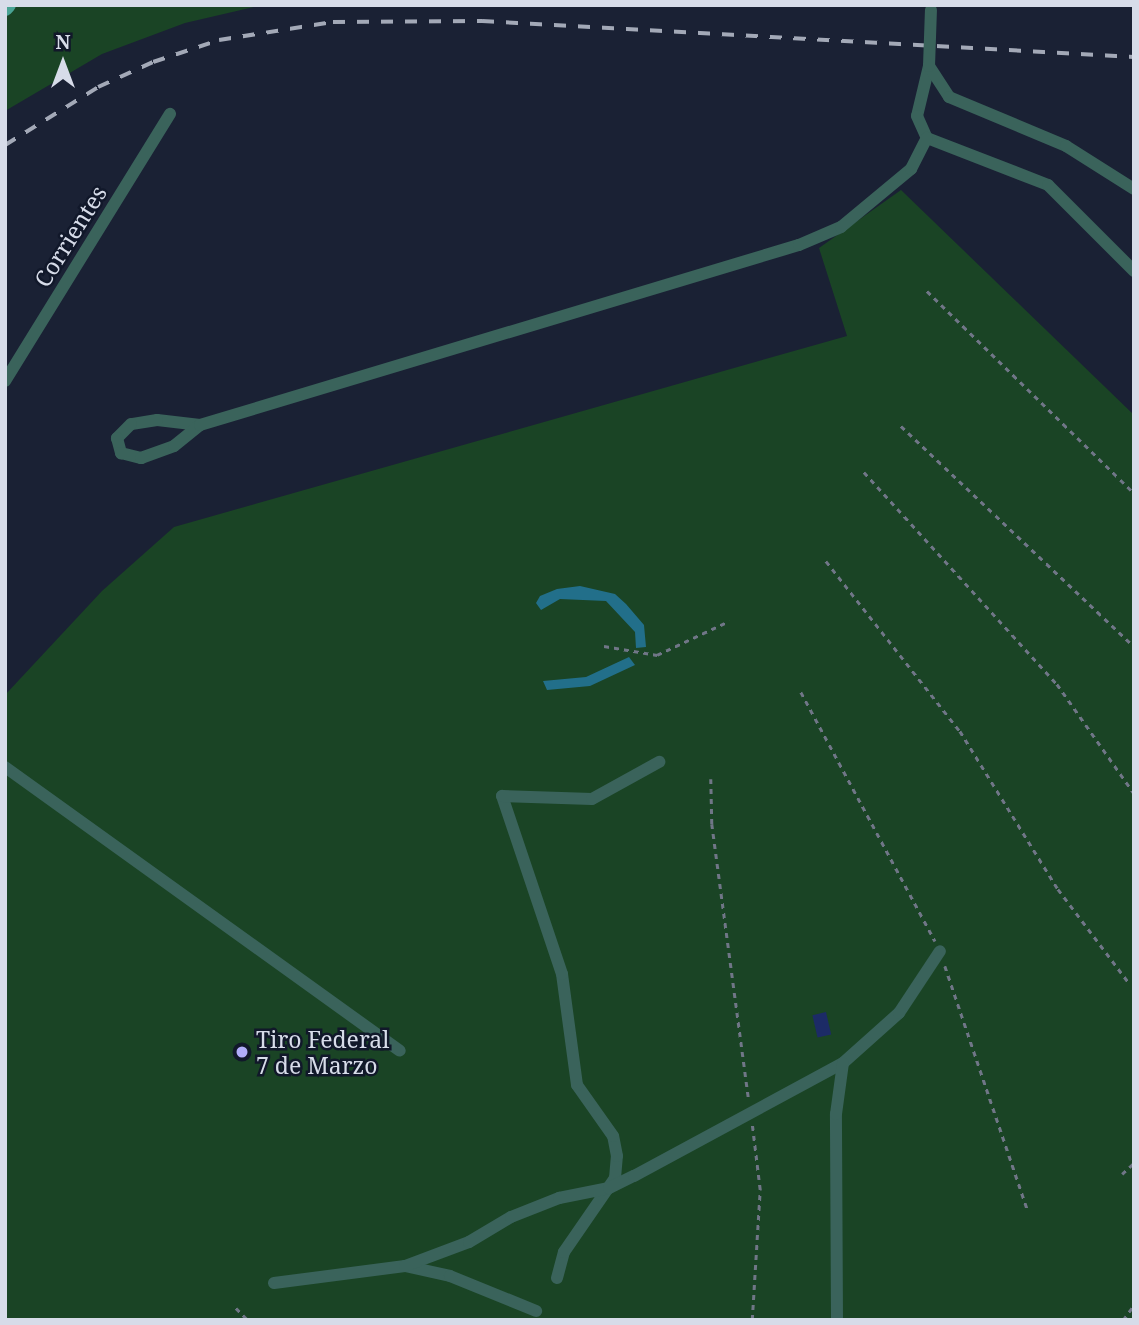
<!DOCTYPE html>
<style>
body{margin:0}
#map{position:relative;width:1139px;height:1325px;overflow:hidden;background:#1a2134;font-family:"Noto Serif",serif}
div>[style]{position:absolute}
.green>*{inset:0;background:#1a4425}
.water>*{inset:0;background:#226f8a}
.building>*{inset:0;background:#1c2b66;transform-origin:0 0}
.path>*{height:2.5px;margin-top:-1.25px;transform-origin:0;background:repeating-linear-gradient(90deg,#707687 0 5px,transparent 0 10px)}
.minor>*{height:12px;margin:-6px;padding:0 6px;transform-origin:6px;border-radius:6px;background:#3a635b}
.major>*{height:16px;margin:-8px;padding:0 8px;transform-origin:8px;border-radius:8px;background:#49a394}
.rail>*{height:3.5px;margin-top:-1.75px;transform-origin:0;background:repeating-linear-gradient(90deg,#a3a9b7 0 12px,transparent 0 24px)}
.minor-bridge>*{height:12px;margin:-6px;padding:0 6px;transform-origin:6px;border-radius:6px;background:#3a635b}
.dots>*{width:19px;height:19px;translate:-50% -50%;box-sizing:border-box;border:4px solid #11182a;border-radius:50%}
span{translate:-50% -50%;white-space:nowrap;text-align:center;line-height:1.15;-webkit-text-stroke:5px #11182a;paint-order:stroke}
.street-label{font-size:23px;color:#d7dce9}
.poi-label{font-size:23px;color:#d7dce9}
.left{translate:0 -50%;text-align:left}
.frame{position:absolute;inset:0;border:7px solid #d7dce9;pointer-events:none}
.north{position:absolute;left:28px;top:28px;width:70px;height:70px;-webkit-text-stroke:5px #11182a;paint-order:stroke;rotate:0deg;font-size:19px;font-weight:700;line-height:28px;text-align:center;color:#d7dce9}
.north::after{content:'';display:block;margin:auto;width:24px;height:32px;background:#d7dce9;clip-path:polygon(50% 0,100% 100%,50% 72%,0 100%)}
</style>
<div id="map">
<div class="green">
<div style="clip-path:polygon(15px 5px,263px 5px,185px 23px,102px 54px,5px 111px,5px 15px)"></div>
<div style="clip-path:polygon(901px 190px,1134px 415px,1134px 1320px,5px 1320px,5px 695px,102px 591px,174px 527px,847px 336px,819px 248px)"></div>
</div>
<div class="water">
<div style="clip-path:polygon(580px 586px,615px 594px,626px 604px,644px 625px,646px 647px,636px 648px,635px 632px,606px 601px,560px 599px,541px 610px,536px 603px,540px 596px,557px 589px)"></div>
<div style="clip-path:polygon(629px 657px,635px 665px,590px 686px,547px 690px,543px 681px,586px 677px)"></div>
</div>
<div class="building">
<div style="left:826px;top:1012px;width:23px;height:14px;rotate:77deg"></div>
</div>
<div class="path">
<div style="left:927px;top:291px;width:289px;rotate:44.3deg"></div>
<div style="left:901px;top:426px;width:320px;rotate:43.4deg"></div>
<div style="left:864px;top:472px;width:287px;rotate:47.7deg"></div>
<div style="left:1057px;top:684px;width:133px;rotate:54.8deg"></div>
<div style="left:826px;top:561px;width:216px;rotate:51.8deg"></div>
<div style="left:960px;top:731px;width:186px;rotate:58.2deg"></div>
<div style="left:1058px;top:889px;width:118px;rotate:52.9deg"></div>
<div style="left:604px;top:646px;width:54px;rotate:9.6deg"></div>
<div style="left:657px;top:655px;width:80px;rotate:-25.3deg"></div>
<div style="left:801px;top:692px;width:283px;rotate:61.7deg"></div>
<div style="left:711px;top:779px;width:45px;rotate:88.7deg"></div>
<div style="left:712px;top:824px;width:278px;rotate:82.4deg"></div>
<div style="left:945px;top:966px;width:256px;rotate:71.3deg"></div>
<div style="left:1122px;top:1174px;width:16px;rotate:-43deg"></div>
<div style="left:236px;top:1308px;width:17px;rotate:45deg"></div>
<div style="left:752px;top:1320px;width:130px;rotate:-86.5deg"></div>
<div style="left:760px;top:1190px;width:66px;rotate:-96.9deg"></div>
<div style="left:1123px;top:1320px;width:19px;rotate:-54deg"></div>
</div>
<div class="minor">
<div style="left:929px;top:66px;width:51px;rotate:103.5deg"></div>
<div style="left:917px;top:116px;width:24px;rotate:66deg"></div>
<div style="left:927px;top:138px;width:130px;rotate:21.2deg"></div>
<div style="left:1048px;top:185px;width:122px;rotate:45deg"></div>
<div style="left:929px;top:66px;width:37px;rotate:57deg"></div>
<div style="left:949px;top:97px;width:127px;rotate:22.7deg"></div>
<div style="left:1066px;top:146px;width:80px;rotate:32.3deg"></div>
<div style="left:5px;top:381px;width:314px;rotate:-58.3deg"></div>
<div style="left:200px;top:425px;width:43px;rotate:-173.4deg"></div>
<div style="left:157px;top:420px;width:26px;rotate:171deg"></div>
<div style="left:131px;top:424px;width:20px;rotate:135deg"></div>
<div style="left:117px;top:438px;width:16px;rotate:75deg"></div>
<div style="left:121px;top:453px;width:21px;rotate:14deg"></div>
<div style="left:141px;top:458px;width:35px;rotate:-20deg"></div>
<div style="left:174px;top:446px;width:33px;rotate:-39deg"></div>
<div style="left:200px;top:425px;width:625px;rotate:-16.73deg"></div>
<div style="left:799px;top:245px;width:46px;rotate:-23.2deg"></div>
<div style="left:841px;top:227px;width:91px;rotate:-39.6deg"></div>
<div style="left:911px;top:169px;width:35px;rotate:-63deg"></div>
<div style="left:5px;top:767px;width:486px;rotate:35.7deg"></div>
<div style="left:405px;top:1266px;width:46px;rotate:12.5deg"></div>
<div style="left:450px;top:1276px;width:93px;rotate:22.1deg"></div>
<div style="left:557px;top:1278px;width:27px;rotate:-75deg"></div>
<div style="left:564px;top:1252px;width:90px;rotate:-55.4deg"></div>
<div style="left:615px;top:1178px;width:22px;rotate:-85deg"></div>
<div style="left:617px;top:1156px;width:20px;rotate:-101deg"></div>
<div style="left:613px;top:1136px;width:62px;rotate:-125.2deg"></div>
<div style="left:577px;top:1085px;width:112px;rotate:-97.7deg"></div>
<div style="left:562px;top:974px;width:188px;rotate:-108.6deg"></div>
<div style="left:502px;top:796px;width:90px;rotate:1.9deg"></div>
<div style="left:592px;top:799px;width:77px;rotate:-28.9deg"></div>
<div style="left:274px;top:1283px;width:132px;rotate:-7.4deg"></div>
<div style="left:405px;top:1266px;width:68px;rotate:-20.6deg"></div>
<div style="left:469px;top:1242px;width:49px;rotate:-30.8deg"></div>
<div style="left:511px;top:1217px;width:52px;rotate:-21.6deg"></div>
<div style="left:559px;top:1198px;width:51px;rotate:-11.3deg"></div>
<div style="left:609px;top:1188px;width:28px;rotate:-26deg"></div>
<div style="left:634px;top:1176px;width:238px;rotate:-28.4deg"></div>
<div style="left:843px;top:1063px;width:75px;rotate:-41.8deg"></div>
<div style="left:899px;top:1013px;width:74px;rotate:-56.5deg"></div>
<div style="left:837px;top:1320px;width:206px;rotate:-90.3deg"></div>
<div style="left:836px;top:1114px;width:51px;rotate:-82.2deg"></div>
</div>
<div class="major">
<div style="left:5px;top:8px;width:4px;rotate:-45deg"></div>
</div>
<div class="rail">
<div style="left:5px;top:145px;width:110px;rotate:-31.9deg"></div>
<div style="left:98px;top:87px;width:60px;rotate:-24.4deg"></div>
<div style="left:153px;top:62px;width:70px;rotate:-18.4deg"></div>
<div style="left:219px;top:40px;width:115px;rotate:-9deg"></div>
<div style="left:333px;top:22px;width:149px;rotate:-0.4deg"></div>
<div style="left:482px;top:21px;width:653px;rotate:3.16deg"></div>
</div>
<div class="minor-bridge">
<div style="left:929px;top:66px;width:56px;rotate:-88deg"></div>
</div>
<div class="dots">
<div style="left:242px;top:1052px;background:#b1adfa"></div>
</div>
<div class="street-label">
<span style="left:70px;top:236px;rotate:-58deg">Corrientes</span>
</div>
<div class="poi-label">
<span class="left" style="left:256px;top:1052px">Tiro Federal<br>7 de Marzo</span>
</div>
<div class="frame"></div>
<div class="north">N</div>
</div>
